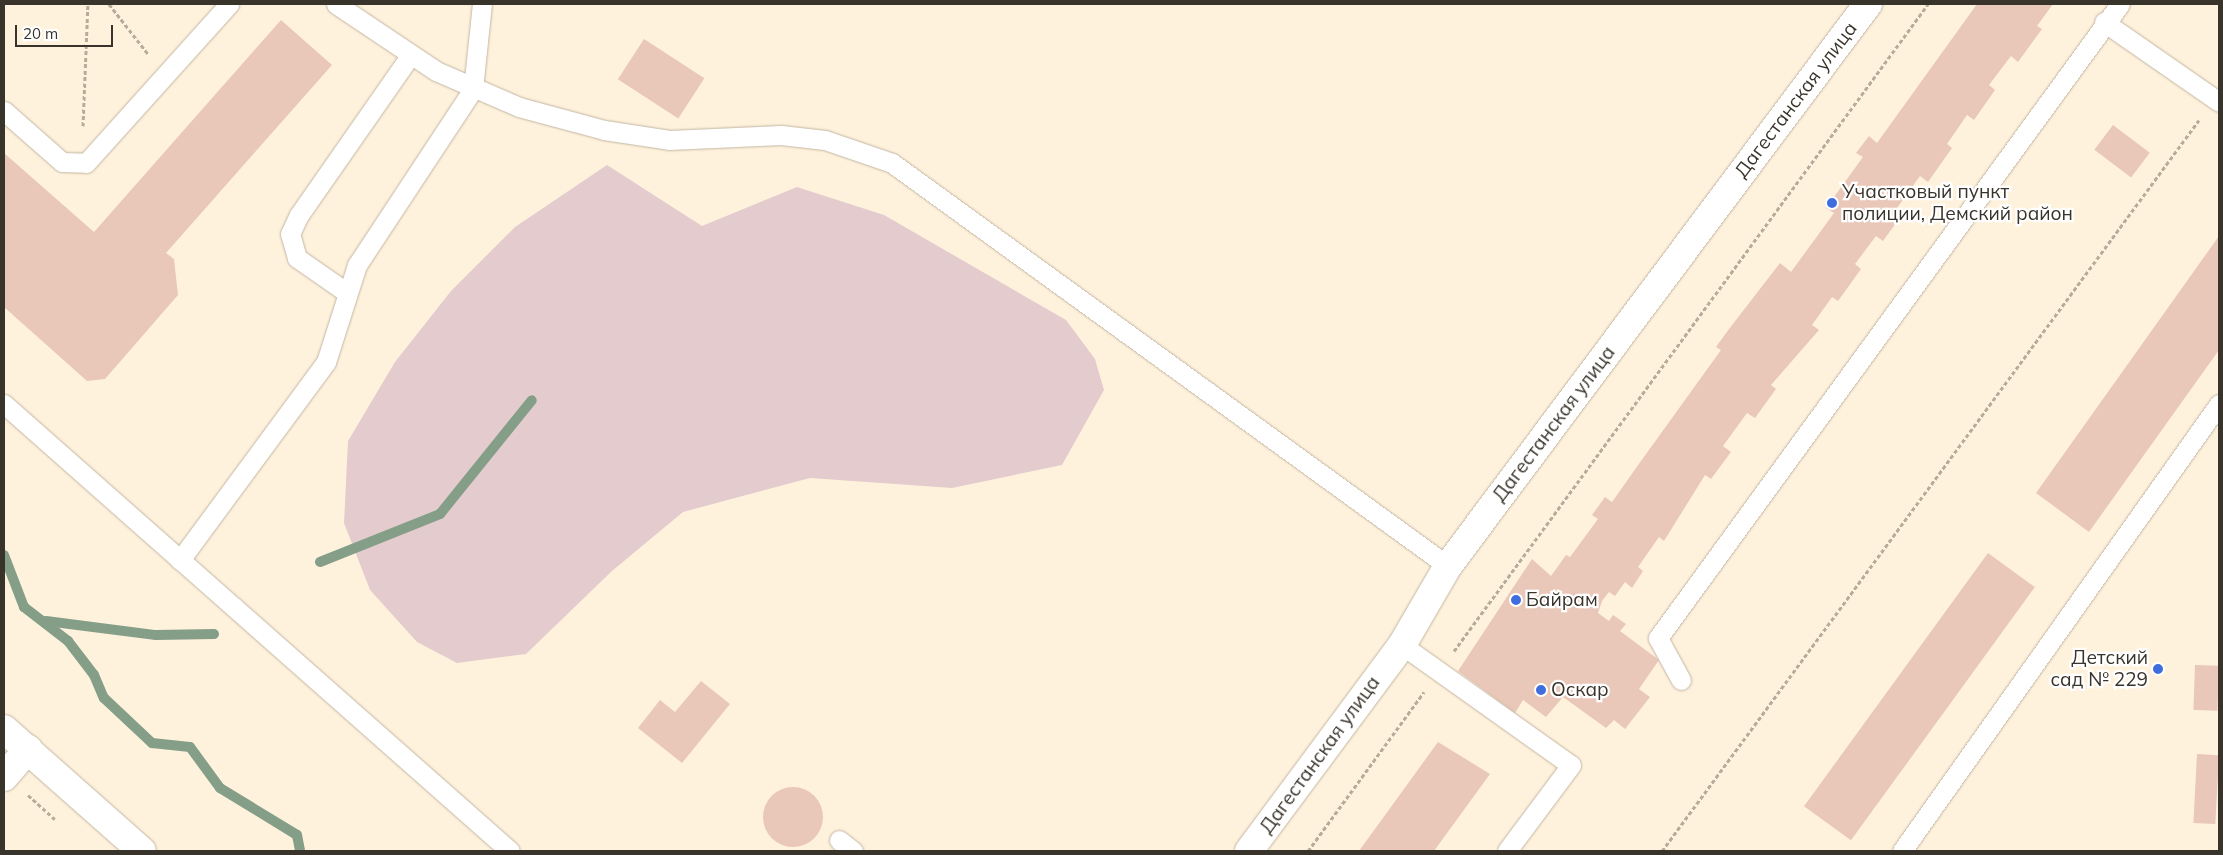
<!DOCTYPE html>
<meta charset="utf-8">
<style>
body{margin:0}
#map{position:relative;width:2223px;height:855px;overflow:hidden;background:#fff2dd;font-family:Mulish,sans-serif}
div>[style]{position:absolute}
.green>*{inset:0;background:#e4cbce}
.stream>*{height:10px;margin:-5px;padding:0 5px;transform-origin:5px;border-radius:5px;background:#849e88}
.building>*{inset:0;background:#e9c7b9;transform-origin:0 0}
.round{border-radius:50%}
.path>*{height:3px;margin-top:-1.5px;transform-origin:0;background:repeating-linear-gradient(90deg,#b6ac9c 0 4px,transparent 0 6.5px)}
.roads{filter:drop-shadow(0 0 1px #c2b6a3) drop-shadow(0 0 1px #c2b6a3)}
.lane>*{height:19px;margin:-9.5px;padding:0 9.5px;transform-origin:9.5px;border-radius:9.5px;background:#fff}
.street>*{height:28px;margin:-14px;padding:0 14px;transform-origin:14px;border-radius:14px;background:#fff}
.secondary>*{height:28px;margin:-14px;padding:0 14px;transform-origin:14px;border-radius:14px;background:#fff}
.dots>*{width:14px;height:14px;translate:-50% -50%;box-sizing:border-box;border:2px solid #fff;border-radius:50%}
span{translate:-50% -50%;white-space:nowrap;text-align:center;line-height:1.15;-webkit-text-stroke:4.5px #fff;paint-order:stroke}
.street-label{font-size:19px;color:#38332b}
.poi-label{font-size:19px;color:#38332b}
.left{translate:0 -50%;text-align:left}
.right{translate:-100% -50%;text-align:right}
.frame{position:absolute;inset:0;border:5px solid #38332b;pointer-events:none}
.scale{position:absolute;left:15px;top:25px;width:98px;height:22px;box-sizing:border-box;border:2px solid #38332b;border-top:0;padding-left:6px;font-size:15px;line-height:18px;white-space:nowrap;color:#38332b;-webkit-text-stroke:4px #fff;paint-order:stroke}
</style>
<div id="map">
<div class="green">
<div style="clip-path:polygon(607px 165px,702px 226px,797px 187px,884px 215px,1066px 320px,1095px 359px,1104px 390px,1062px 465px,952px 488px,810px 478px,683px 512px,612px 571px,526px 654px,457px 663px,417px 642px,370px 590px,344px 523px,348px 441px,395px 362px,451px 291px,515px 227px)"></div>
</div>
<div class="stream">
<div style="left:4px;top:555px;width:56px;rotate:69deg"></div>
<div style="left:24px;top:607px;width:56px;rotate:37.7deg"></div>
<div style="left:68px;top:641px;width:43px;rotate:52.6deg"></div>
<div style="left:94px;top:675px;width:25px;rotate:67deg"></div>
<div style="left:104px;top:698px;width:66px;rotate:43.2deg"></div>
<div style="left:152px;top:743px;width:38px;rotate:6deg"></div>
<div style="left:190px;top:747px;width:51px;rotate:53.8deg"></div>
<div style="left:220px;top:788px;width:90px;rotate:31.4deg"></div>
<div style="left:297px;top:835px;width:16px;rotate:79deg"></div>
<div style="left:320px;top:562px;width:129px;rotate:-21.8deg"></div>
<div style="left:440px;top:514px;width:146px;rotate:-51.1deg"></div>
<div style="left:46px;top:621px;width:111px;rotate:7.3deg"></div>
<div style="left:156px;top:635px;width:58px;rotate:-1deg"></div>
</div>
<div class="building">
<div style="clip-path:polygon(1977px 4px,2053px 4px,2037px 26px,2042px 29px,2018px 62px,2011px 56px,1989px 85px,1995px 90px,1974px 120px,1967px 115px,1947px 144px,1952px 148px,1928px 182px,1920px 176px,1897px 208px,1904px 212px,1883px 241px,1876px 236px,1855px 264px,1861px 269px,1838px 301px,1832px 297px,1812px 325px,1819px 330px,1771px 385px,1776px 389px,1755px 418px,1747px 413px,1723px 446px,1731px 452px,1711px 479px,1705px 475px,1664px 541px,1659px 537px,1638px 567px,1643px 571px,1632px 588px,1625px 582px,1615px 596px,1609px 592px,1602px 601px,1598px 613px,1609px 621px,1613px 615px,1626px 624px,1620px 631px,1659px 660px,1639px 689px,1650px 697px,1625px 729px,1614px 720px,1606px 728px,1563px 697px,1546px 717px,1523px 700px,1515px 713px,1458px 671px,1532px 559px,1551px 576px,1566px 555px,1570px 557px,1598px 519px,1592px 515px,1605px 497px,1612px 502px,1641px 461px,1721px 350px,1716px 347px,1729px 329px,1780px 263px,1791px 272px,1834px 213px,1826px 208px,1863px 157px,1856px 153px,1869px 136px,1877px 143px)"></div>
<div style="clip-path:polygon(281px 20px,332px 65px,166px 253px,174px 259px,178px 295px,105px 379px,87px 381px,4px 307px,4px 153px,94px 232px)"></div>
<div style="left:644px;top:39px;width:72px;height:48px;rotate:33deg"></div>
<div style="left:2113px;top:125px;width:46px;height:31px;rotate:37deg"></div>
<div style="clip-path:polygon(2219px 236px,2219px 350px,2089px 532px,2036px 493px)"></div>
<div style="left:1988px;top:553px;width:58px;height:313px;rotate:36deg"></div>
<div style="left:2195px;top:665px;width:24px;height:45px;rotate:2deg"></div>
<div style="clip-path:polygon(701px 681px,730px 704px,682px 763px,638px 728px,660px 700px,675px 712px)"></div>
<div style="clip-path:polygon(1438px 742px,1490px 774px,1434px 851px,1359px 851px)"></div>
<div style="left:2197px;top:754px;width:22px;height:69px;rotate:3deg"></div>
<div class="round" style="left:763px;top:787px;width:60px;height:60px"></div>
</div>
<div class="path">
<div style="left:109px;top:4px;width:63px;rotate:52deg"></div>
<div style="left:83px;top:126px;width:122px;rotate:-87.7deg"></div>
<div style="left:1454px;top:651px;width:802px;rotate:-53.77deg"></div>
<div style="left:28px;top:795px;width:36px;rotate:42deg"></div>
<div style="left:1308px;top:851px;width:197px;rotate:-53.9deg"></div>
<div style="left:1662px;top:851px;width:907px;rotate:-53.7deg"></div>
</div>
<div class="roads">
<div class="lane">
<div style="left:336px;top:4px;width:120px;rotate:33.8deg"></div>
<div style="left:436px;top:71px;width:90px;rotate:23.4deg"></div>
<div style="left:519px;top:107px;width:88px;rotate:15.1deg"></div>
<div style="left:604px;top:130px;width:66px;rotate:8.7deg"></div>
<div style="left:669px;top:140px;width:112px;rotate:-2.6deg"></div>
<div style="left:781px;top:135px;width:44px;rotate:6.5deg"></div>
<div style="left:825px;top:140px;width:71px;rotate:18.9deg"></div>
<div style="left:892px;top:163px;width:687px;rotate:35.94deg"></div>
<div style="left:2104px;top:22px;width:140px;rotate:34.8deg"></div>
<div style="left:4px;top:111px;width:77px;rotate:41.3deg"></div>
<div style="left:62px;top:162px;width:24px;rotate:2deg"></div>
<div style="left:86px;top:163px;width:214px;rotate:-48deg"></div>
<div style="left:346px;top:292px;width:60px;rotate:-145.2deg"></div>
<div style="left:297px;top:258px;width:25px;rotate:-106deg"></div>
<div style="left:290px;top:234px;width:21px;rotate:-65deg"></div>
<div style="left:299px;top:215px;width:194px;rotate:-55.1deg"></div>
<div style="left:4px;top:404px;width:675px;rotate:41.46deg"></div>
<div style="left:180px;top:560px;width:246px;rotate:-53.6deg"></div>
<div style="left:326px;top:362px;width:102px;rotate:-72.3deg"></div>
<div style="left:357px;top:265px;width:211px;rotate:-56.6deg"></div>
<div style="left:473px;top:89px;width:85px;rotate:-84deg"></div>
<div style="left:1402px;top:645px;width:207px;rotate:35.4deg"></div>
<div style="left:1571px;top:765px;width:107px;rotate:126.7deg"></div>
<div style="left:1681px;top:680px;width:48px;rotate:-118.7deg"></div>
<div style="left:1658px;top:638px;width:784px;rotate:-53.92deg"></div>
<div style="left:839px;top:840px;width:18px;rotate:38deg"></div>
<div style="left:1902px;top:851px;width:548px;rotate:-54.66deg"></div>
</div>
<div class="street">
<div style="left:4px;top:729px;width:184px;rotate:41.5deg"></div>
<div style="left:4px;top:777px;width:37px;rotate:-49deg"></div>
</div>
<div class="secondary">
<div style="left:1249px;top:851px;width:257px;rotate:-53.4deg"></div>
<div style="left:1402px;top:645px;width:91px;rotate:-59.8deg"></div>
<div style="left:1448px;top:566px;width:702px;rotate:-53.23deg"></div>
</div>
</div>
<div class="dots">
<div style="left:1832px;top:203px;background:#3e6dde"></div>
<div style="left:1516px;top:600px;background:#3e6dde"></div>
<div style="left:2158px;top:669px;background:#3e6dde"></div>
<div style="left:1541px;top:690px;background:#3e6dde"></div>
</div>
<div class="street-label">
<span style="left:1796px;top:100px;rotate:-53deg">Дагестанская улица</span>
<span style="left:1554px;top:424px;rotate:-53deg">Дагестанская улица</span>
<span style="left:1320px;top:755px;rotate:-54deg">Дагестанская улица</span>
</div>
<div class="poi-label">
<span class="left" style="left:1842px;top:203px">Участковый пункт<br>полиции, Демский район</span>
<span class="left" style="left:1526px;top:600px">Байрам</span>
<span class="right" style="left:2148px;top:669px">Детский<br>сад № 229</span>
<span class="left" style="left:1551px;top:690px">Оскар</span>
</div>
<div class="frame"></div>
<div class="scale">20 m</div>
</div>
